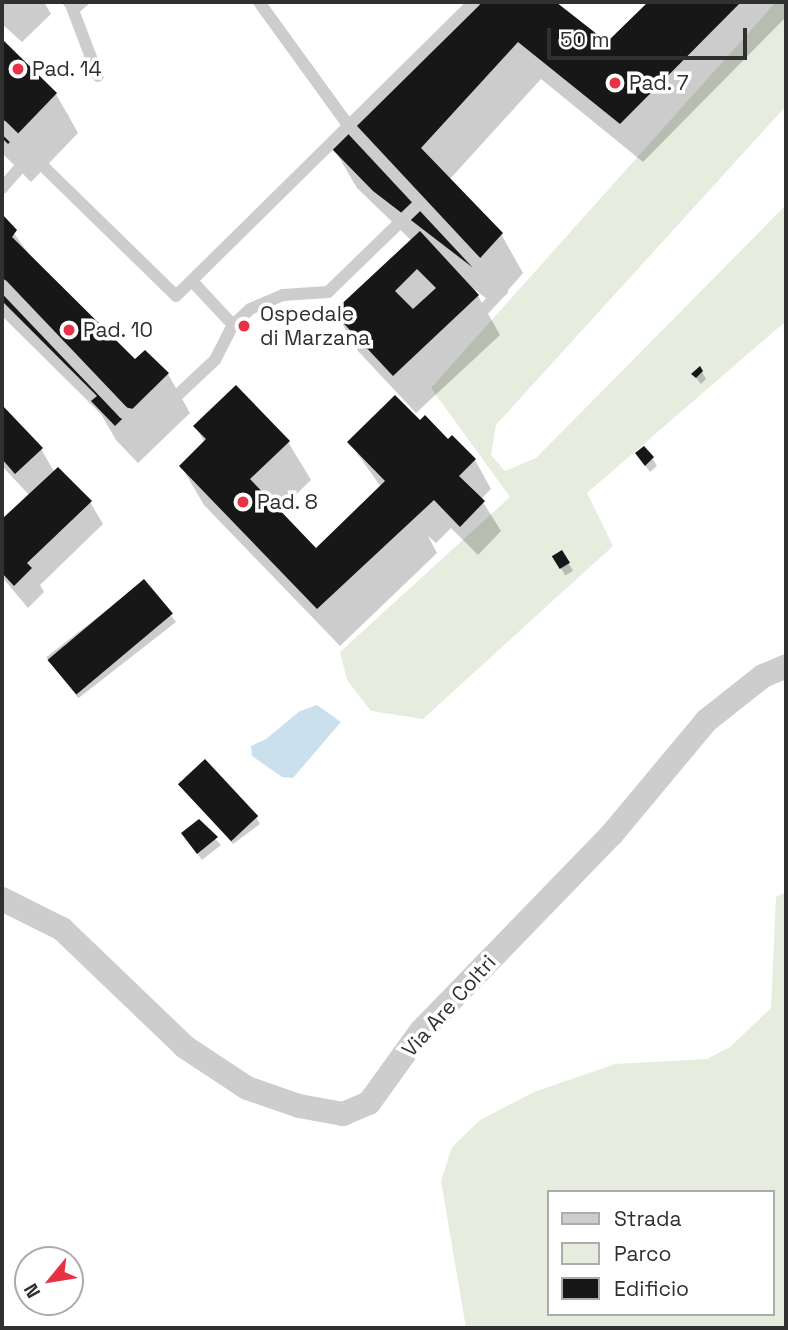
<!DOCTYPE html>
<style>
body{margin:0}
#map{position:relative;width:788px;height:1330px;overflow:hidden;background:#fff;font-family:"Space Grotesk",sans-serif}
div>[style]{position:absolute}
.green>*{inset:0;background:#e6edde}
.water>*{inset:0;background:#cae0ed}
.shadow>*{inset:0;background:#0003;transform-origin:0 0}
.building>*{inset:0;background:#171717;transform-origin:0 0}
.service>*{height:12px;margin:-6px;padding:0 6px;transform-origin:6px;border-radius:6px;background:#cdcdcd}
.minor>*{height:24px;margin:-12px;padding:0 12px;transform-origin:12px;border-radius:12px;background:#cdcdcd}
.dots>*{width:19px;height:19px;translate:-50% -50%;box-sizing:border-box;border:4px solid #fff;border-radius:50%}
span{translate:-50% -50%;white-space:nowrap;text-align:center;line-height:1.15;-webkit-text-stroke:7px #fff;paint-order:stroke}
.poi-label{font-size:21px;color:#303030}
.left{translate:0 -50%;text-align:left}
.street-label{font-size:21px;color:#303030}
.frame{position:absolute;inset:0;border:4px solid #303030;pointer-events:none}
.legend{position:absolute;left:547px;top:1190px;width:228px;height:126px;box-sizing:border-box;background:#fff;border:2px solid #acacac;margin:0;padding:9px 12px;list-style:none;font-size:21px;color:#303030}
.legend li{display:flex;align-items:center;gap:14px;height:35px}
.legend b{width:35px;border:2px solid #acacac}
.north{position:absolute;left:14px;top:1246px;width:70px;height:70px;box-sizing:border-box;background:#fff;border:2px solid #acacac;border-radius:50%;rotate:240deg;font-size:19px;font-weight:700;line-height:28px;text-align:center;color:#303030}
.north::after{content:'';display:block;margin:auto;width:24px;height:32px;background:#e73245;clip-path:polygon(50% 0,100% 100%,50% 72%,0 100%)}
.scale{position:absolute;left:547px;top:28px;width:200px;height:32px;box-sizing:border-box;border:4px solid #303030;border-top:0;padding-left:9px;font-size:21px;line-height:24px;white-space:nowrap;color:#303030;-webkit-text-stroke:5px #fff;paint-order:stroke}
</style>
<div id="map">
<div class="green">
<div style="clip-path:polygon(776px 2px,786px 2px,786px 106px,496px 425px,491px 455px,505px 471px,536px 458px,786px 205px,786px 321px,587px 493px,613px 546px,423px 719px,371px 711px,347px 680px,340px 652px,510px 497px,431px 388px)"></div>
<div style="clip-path:polygon(evenodd,786px 892px,786px 1328px,466px 1328px,441px 1181px,452px 1147px,480px 1120px,534px 1092px,615px 1064px,707px 1059px,730px 1047px,771px 1008px,776px 897px,786px 892px,548px 1192px,772px 1192px,772px 1314px,548px 1314px,548px 1192px)"></div>
</div>
<div class="water">
<div style="clip-path:polygon(317px 705px,341px 722px,293px 778px,282px 777px,252px 756px,251px 746px,266px 739px,300px 711px)"></div>
</div>
<div class="shadow">
<div style="clip-path:polygon(2px 2px,44px 2px,51px 14px,22px 42px,2px 24px)"></div>
<div style="clip-path:polygon(61px 2px,91px 2px,74px 17px)"></div>
<div style="clip-path:polygon(484px 2px,552px 2px,607px 45px,650px 2px,786px 2px,786px 17px,643px 162px,541px 79px,449px 180px,501px 234px,523px 273px,495px 305px,474px 289px,500px 335px,416px 413px,358px 351px,336px 313px,412px 241px,357px 188px,334px 149px)"></div>
<div style="clip-path:polygon(2px 41px,56px 94px,78px 133px,31px 182px,2px 153px)"></div>
<div style="clip-path:polygon(2px 217px,32px 258px,135px 361px,168px 374px,190px 413px,138px 463px,116px 440px,101px 414px,2px 316px)"></div>
<div style="clip-path:polygon(702px 372px,706px 379px,701px 384px,693px 374px)"></div>
<div style="clip-path:polygon(2px 408px,41px 449px,55px 473px,90px 502px,103px 524px,40px 585px,44px 592px,28px 608px,2px 577px,2px 522px,30px 496px,2px 466px)"></div>
<div style="clip-path:polygon(420px 422px,448px 442px,452px 438px,475px 460px,491px 489px,481px 499px,501px 531px,478px 555px,451px 528px,436px 543px,428px 536px,437px 553px,340px 646px,204px 505px,181px 466px,205px 443px,195px 426px,288px 442px,311px 480px,279px 511px,316px 550px,381px 487px,349px 442px)"></div>
<div style="clip-path:polygon(652px 458px,657px 466px,650px 472px,641px 460px)"></div>
<div style="left:562px;top:552px;width:22px;height:9px;rotate:60deg"></div>
<div style="left:144px;top:581px;width:52px;height:124px;rotate:52deg"></div>
<div style="clip-path:polygon(178px 780px,256px 817px,260px 824px,233px 844px)"></div>
<div style="clip-path:polygon(199px 821px,221px 845px,202px 860px,188px 841px)"></div>
</div>
<div class="building">
<div style="clip-path:polygon(482px 2px,556px 2px,607px 42px,648px 2px,741px 2px,620px 124px,518px 42px,421px 148px,503px 233px,472px 267px,373px 191px,332px 149px)"></div>
<div style="clip-path:polygon(2px 39px,57px 93px,8px 144px,2px 138px)"></div>
<div style="clip-path:polygon(2px 214px,17px 230px,12px 237px,135px 359px,145px 350px,169px 373px,115px 426px,91px 401px,97px 396px,2px 301px)"></div>
<div style="clip-path:polygon(evenodd,420px 231px,479px 295px,393px 376px,333px 312px,420px 231px,417px 269px,436px 288px,413px 309px,395px 291px,417px 269px)"></div>
<div style="clip-path:polygon(700px 366px,703px 371px,696px 378px,691px 374px)"></div>
<div style="clip-path:polygon(236px 385px,290px 441px,250px 479px,316px 548px,385px 481px,347px 442px,395px 395px,420px 420px,425px 415px,448px 439px,452px 435px,476px 459px,459px 476px,485px 501px,460px 527px,434px 500px,317px 609px,179px 466px,206px 439px,193px 426px)"></div>
<div style="clip-path:polygon(2px 405px,43px 448px,15px 474px,2px 459px)"></div>
<div style="clip-path:polygon(644px 446px,654px 457px,645px 466px,635px 453px)"></div>
<div style="clip-path:polygon(58px 467px,92px 501px,27px 563px,32px 568px,14px 586px,2px 573px,2px 519px)"></div>
<div style="left:562px;top:550px;width:15px;height:12px;rotate:58deg"></div>
<div style="left:144px;top:579px;width:45px;height:126px;rotate:50deg"></div>
<div style="left:205px;top:759px;width:78px;height:37px;rotate:47deg"></div>
<div style="clip-path:polygon(199px 819px,218px 837px,197px 854px,181px 833px)"></div>
</div>
<div class="service">
<div style="left:70px;top:2px;width:79px;rotate:69.3deg"></div>
<div style="left:259px;top:2px;width:152px;rotate:54.1deg"></div>
<div style="left:348px;top:125px;width:226px;rotate:47deg"></div>
<div style="left:502px;top:290px;width:125px;rotate:133deg"></div>
<div style="left:2px;top:126px;width:243px;rotate:44.3deg"></div>
<div style="left:176px;top:296px;width:419px;rotate:-44.6deg"></div>
<div style="left:2px;top:188px;width:93px;rotate:-48.9deg"></div>
<div style="left:2px;top:285px;width:177px;rotate:46.4deg"></div>
<div style="left:124px;top:413px;width:29px;rotate:12deg"></div>
<div style="left:152px;top:419px;width:86px;rotate:-43.1deg"></div>
<div style="left:215px;top:360px;width:39px;rotate:-63deg"></div>
<div style="left:233px;top:325px;width:60px;rotate:-133deg"></div>
<div style="left:233px;top:325px;width:23px;rotate:-43deg"></div>
<div style="left:250px;top:309px;width:36px;rotate:-23deg"></div>
<div style="left:283px;top:295px;width:45px;rotate:-3.8deg"></div>
<div style="left:328px;top:292px;width:128px;rotate:-44.1deg"></div>
</div>
<div class="minor">
<div style="left:2px;top:899px;width:67px;rotate:26.6deg"></div>
<div style="left:62px;top:929px;width:170px;rotate:43.8deg"></div>
<div style="left:185px;top:1047px;width:74px;rotate:33.5deg"></div>
<div style="left:247px;top:1088px;width:55px;rotate:19.1deg"></div>
<div style="left:299px;top:1106px;width:45px;rotate:10.3deg"></div>
<div style="left:343px;top:1114px;width:28px;rotate:-23deg"></div>
<div style="left:369px;top:1103px;width:89px;rotate:-54.2deg"></div>
<div style="left:421px;top:1031px;width:274px;rotate:-45.9deg"></div>
<div style="left:612px;top:834px;width:147px;rotate:-50.2deg"></div>
<div style="left:706px;top:721px;width:73px;rotate:-38.3deg"></div>
<div style="left:763px;top:676px;width:25px;rotate:-23deg"></div>
</div>
<div class="dots">
<div style="left:18px;top:69px;background:#e73245"></div>
<div style="left:615px;top:83px;background:#e73245"></div>
<div style="left:244px;top:326px;background:#e73245"></div>
<div style="left:69px;top:330px;background:#e73245"></div>
<div style="left:243px;top:502px;background:#e73245"></div>
</div>
<div class="poi-label">
<span class="left" style="left:32px;top:69px">Pad. 14</span>
<span class="left" style="left:629px;top:83px">Pad. 7</span>
<span class="left" style="left:260px;top:326px">Ospedale<br>di Marzana</span>
<span class="left" style="left:83px;top:330px">Pad. 10</span>
<span class="left" style="left:257px;top:502px">Pad. 8</span>
</div>
<div class="street-label">
<span style="left:449px;top:1006px;rotate:-48deg">Via Are Coltri</span>
</div>
<div class="frame"></div>
<ul class="legend">
<li><b style="height:9px;background:#cdcdcd"></b>Strada</li>
<li><b style="height:19px;background:#e6edde"></b>Parco</li>
<li><b style="height:19px;background:#171717"></b>Edificio</li>
</ul>
<div class="north">N</div>
<div class="scale">50 m</div>
</div>
